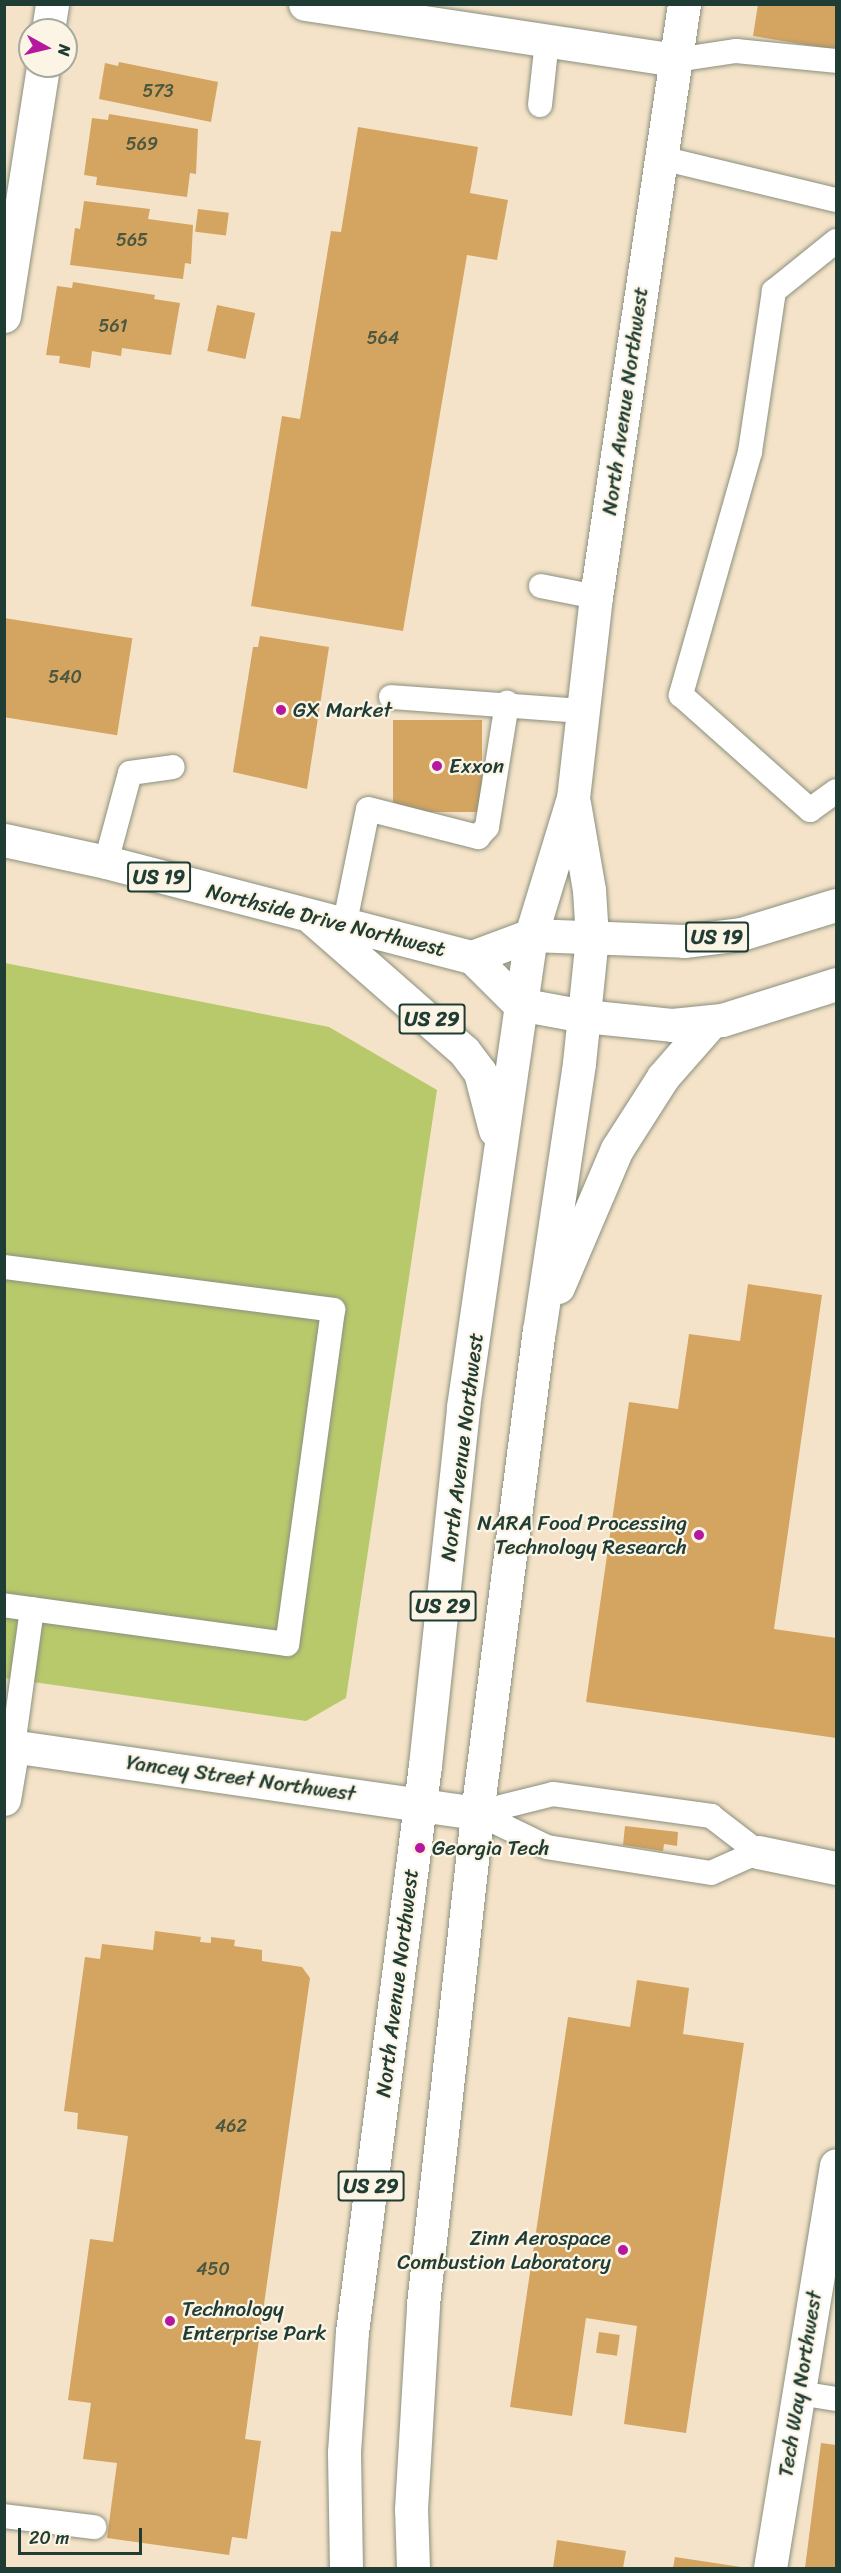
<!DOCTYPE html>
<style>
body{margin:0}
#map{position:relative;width:841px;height:2573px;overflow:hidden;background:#f5e3c9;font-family:Sriracha,sans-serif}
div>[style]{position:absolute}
.green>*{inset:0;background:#b8c96c}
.building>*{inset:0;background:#d4a461;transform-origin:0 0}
.roads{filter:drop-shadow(0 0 2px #8a907e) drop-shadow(0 0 2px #8a907e)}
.lane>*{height:24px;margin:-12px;padding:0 12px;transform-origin:12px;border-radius:12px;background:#fff}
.street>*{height:33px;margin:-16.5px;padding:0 16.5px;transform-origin:16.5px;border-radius:16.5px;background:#fff}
.primary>*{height:33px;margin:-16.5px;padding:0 16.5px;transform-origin:16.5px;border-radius:16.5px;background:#fff}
.highway>*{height:33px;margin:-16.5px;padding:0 16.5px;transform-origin:16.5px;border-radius:16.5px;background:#fff}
.dots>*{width:16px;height:16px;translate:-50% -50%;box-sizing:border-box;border:3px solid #fcf5e5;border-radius:50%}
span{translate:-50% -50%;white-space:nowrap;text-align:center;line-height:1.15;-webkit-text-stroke:4.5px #fcf5e5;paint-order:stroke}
.number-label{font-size:18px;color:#4c573f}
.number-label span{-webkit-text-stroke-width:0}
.shield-label span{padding:2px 4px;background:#fcf5e5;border:2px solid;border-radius:4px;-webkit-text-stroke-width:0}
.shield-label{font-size:20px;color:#1f3d34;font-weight:700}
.street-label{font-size:21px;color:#1f3d34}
.poi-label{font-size:21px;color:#1f3d34}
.left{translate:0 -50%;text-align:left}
.right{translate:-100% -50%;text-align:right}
.frame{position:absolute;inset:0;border:6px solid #1f3d34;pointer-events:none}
.north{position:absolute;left:18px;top:18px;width:60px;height:60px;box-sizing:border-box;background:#fcf5e5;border:2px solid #a4ab9e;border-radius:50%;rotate:98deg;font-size:16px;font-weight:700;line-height:24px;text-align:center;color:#1f3d34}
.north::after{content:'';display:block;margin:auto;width:21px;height:27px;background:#b5179e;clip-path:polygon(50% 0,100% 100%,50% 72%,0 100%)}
.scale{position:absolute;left:18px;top:2528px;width:124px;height:27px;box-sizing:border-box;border:3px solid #1f3d34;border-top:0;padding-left:8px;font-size:18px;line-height:21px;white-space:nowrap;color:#1f3d34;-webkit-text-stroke:4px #fcf5e5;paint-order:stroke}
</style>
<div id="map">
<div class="green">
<div style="clip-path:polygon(5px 963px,329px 1027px,437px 1090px,346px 1698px,306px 1721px,5px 1678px)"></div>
</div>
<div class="building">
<div style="clip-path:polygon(758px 4px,836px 4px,836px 50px,753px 36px)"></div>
<div style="clip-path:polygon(119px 62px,218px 82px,211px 122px,99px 99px,105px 63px,118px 66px)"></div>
<div style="clip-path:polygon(109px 114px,198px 129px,196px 174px,190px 173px,187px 197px,96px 185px,97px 177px,84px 175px,92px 118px,108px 120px)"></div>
<div style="clip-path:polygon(358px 127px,478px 147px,470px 193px,508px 200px,497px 260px,467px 255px,403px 631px,251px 606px,282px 416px,300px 419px,331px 231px,341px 232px)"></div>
<div style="clip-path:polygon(84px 201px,150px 209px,148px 219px,193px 225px,191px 264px,185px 263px,183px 279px,70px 265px,75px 228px,80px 229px)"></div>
<div style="left:198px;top:209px;width:31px;height:23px;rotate:7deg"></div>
<div style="clip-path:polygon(73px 282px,155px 295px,154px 299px,180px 303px,171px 355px,122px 348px,121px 356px,92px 351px,90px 368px,59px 363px,60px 356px,46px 355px,57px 286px,72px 288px)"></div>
<div style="left:217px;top:305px;width:39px;height:47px;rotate:12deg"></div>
<div style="left:4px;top:618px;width:130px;height:98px;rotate:9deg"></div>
<div style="clip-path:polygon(260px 636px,329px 647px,307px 789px,233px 772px,253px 647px,258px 647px)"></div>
<div style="left:393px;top:720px;width:89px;height:92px"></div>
<div style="clip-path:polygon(748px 1284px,822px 1295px,774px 1629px,836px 1638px,836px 1738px,586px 1702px,629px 1402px,678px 1409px,689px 1334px,740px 1341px)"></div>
<div style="clip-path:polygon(625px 1826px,678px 1832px,677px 1846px,664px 1844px,663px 1851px,623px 1845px)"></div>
<div style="clip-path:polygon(155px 1931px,201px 1937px,200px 1942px,211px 1943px,211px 1937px,235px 1940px,234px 1946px,262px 1950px,262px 1961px,302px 1967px,310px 1978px,245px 2439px,261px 2441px,247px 2539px,232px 2537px,229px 2555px,107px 2538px,117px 2463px,83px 2459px,91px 2403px,68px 2400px,90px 2239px,113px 2242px,128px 2136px,77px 2129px,78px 2113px,64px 2111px,85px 1957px,100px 1959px,102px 1944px,153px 1950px)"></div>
<div style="clip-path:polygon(637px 1980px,689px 1988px,683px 2034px,744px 2043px,686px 2433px,624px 2424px,637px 2326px,586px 2318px,572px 2416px,510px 2407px,568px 2017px,630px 2027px)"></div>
<div style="left:599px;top:2332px;width:21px;height:21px;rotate:8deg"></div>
<div style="clip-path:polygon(821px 2443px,836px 2445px,836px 2568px,805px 2568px)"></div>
<div style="clip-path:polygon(557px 2540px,626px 2551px,623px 2568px,553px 2568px)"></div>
<div style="clip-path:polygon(675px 2557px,741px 2567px,741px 2568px,673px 2568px)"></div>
</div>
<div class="roads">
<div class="lane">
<div style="left:676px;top:60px;width:61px;rotate:-8.5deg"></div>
<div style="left:736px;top:51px;width:100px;rotate:5.7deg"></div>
<div style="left:540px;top:105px;width:64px;rotate:-83.8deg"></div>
<div style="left:661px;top:158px;width:180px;rotate:13.5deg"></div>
<div style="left:836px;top:241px;width:80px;rotate:141.1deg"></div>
<div style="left:774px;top:291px;width:163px;rotate:98.5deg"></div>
<div style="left:750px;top:452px;width:253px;rotate:105.9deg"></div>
<div style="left:681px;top:695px;width:173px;rotate:41.7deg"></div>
<div style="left:810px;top:810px;width:32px;rotate:-36deg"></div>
<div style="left:541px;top:586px;width:56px;rotate:11.3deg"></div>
<div style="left:391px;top:697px;width:193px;rotate:4.2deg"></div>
<div style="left:106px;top:862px;width:92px;rotate:-74.9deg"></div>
<div style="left:130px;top:773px;width:43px;rotate:-7.9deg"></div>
<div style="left:344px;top:927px;width:120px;rotate:-78.5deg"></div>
<div style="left:368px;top:809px;width:114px;rotate:14.3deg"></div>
<div style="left:478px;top:837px;width:13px;rotate:-48deg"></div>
<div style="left:487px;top:827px;width:126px;rotate:-80.8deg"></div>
<div style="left:4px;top:1267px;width:332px;rotate:7.4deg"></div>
<div style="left:333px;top:1310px;width:337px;rotate:97.8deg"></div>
<div style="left:287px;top:1644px;width:286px;rotate:-172.2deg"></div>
<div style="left:13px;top:1746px;width:138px;rotate:-82.1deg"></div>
<div style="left:553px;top:1794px;width:160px;rotate:7.9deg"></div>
<div style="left:711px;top:1816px;width:59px;rotate:37.5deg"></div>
<div style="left:758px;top:1852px;width:51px;rotate:155.9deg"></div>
<div style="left:711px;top:1873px;width:166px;rotate:-171deg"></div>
<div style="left:547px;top:1847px;width:78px;rotate:-154.1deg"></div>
<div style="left:477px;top:1813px;width:78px;rotate:-14deg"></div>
<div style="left:799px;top:2393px;width:37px;rotate:9deg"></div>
<div style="left:4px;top:2516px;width:91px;rotate:7deg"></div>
</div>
<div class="street">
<div style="left:305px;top:4px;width:375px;rotate:8.6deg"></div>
<div style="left:48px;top:30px;width:26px;rotate:-81deg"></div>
<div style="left:4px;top:316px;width:253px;rotate:-81.1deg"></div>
<div style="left:574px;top:803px;width:88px;rotate:80.2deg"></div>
<div style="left:589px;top:890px;width:48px;rotate:86.4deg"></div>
<div style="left:531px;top:935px;width:143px;rotate:-73deg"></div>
<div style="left:573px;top:798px;width:202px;rotate:-83.5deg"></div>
<div style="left:596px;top:597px;width:599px;rotate:-81.56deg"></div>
<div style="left:4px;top:1745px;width:478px;rotate:8.2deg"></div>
<div style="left:4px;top:1799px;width:54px;rotate:-80.4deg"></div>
<div style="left:758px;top:1852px;width:80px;rotate:11.6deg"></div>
<div style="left:770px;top:2568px;width:408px;rotate:-80.7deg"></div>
</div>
<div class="primary">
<div style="left:4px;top:840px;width:104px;rotate:12.2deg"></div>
<div style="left:106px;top:862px;width:378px;rotate:14.6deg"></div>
<div style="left:472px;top:957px;width:66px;rotate:45deg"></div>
<div style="left:472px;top:957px;width:63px;rotate:-20.4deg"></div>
</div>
<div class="highway">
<div style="left:312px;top:918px;width:202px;rotate:41.2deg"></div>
<div style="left:464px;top:1051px;width:26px;rotate:53deg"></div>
<div style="left:480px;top:1072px;width:60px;rotate:75.5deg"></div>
<div style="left:519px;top:1004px;width:66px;rotate:10.5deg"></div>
<div style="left:584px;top:1016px;width:88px;rotate:5.8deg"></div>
<div style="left:672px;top:1025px;width:50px;rotate:-5.7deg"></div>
<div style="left:722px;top:1020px;width:120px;rotate:-17.5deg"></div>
<div style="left:558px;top:1287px;width:150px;rotate:-66.9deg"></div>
<div style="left:617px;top:1149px;width:85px;rotate:-57.4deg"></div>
<div style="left:663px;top:1077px;width:74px;rotate:-48.8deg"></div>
<div style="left:346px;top:2568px;width:116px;rotate:-91deg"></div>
<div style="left:344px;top:2452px;width:120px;rotate:-86.2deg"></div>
<div style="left:352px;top:2332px;width:572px;rotate:-82.66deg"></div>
<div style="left:425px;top:1765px;width:360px;rotate:-83.9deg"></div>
<div style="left:463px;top:1407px;width:477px;rotate:-81.8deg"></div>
<div style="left:531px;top:935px;width:153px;rotate:2.2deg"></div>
<div style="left:684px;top:941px;width:57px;rotate:-7deg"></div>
<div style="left:741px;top:934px;width:99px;rotate:-17deg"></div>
<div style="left:413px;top:2568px;width:59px;rotate:-91.9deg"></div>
<div style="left:411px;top:2509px;width:205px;rotate:-86.6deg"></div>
<div style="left:423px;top:2304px;width:494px;rotate:-83.7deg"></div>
<div style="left:477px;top:1813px;width:486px;rotate:-82.7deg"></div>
<div style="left:539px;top:1331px;width:271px;rotate:-81.5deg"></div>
<div style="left:579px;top:1063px;width:126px;rotate:-84.1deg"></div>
</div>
</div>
<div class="dots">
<div style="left:281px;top:710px;background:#b5179e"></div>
<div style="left:437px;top:766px;background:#b5179e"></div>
<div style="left:699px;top:1535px;background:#b5179e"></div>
<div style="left:420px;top:1848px;background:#b5179e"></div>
<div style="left:623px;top:2250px;background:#b5179e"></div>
<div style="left:170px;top:2321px;background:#b5179e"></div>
</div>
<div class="number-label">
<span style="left:158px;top:91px">573</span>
<span style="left:142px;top:144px">569</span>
<span style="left:132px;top:240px">565</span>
<span style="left:113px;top:326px">561</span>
<span style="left:383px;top:338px">564</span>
<span style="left:65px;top:677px">540</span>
<span style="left:231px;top:2126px">462</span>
<span style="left:213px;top:2269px">450</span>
</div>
<div class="shield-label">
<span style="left:159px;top:877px">US 19</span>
<span style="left:717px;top:937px">US 19</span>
<span style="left:432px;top:1019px">US 29</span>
<span style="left:443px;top:1606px">US 29</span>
<span style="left:371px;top:2186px">US 29</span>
</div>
<div class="street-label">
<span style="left:625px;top:401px;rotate:-82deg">North Avenue Northwest</span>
<span style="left:326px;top:920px;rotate:14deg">Northside Drive Northwest</span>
<span style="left:462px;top:1447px;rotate:-83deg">North Avenue Northwest</span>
<span style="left:241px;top:1778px;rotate:8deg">Yancey Street Northwest</span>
<span style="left:397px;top:1983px;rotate:-83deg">North Avenue Northwest</span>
<span style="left:800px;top:2384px;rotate:-81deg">Tech Way Northwest</span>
</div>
<div class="poi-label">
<span class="left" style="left:293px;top:710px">GX Market</span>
<span class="left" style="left:449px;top:766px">Exxon</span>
<span class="right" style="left:687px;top:1535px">NARA Food Processing<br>Technology Research</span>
<span class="left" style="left:432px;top:1848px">Georgia Tech</span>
<span class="right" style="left:611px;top:2250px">Zinn Aerospace<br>Combustion Laboratory</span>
<span class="left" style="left:182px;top:2321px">Technology<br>Enterprise Park</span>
</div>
<div class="frame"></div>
<div class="north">N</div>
<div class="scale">20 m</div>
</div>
